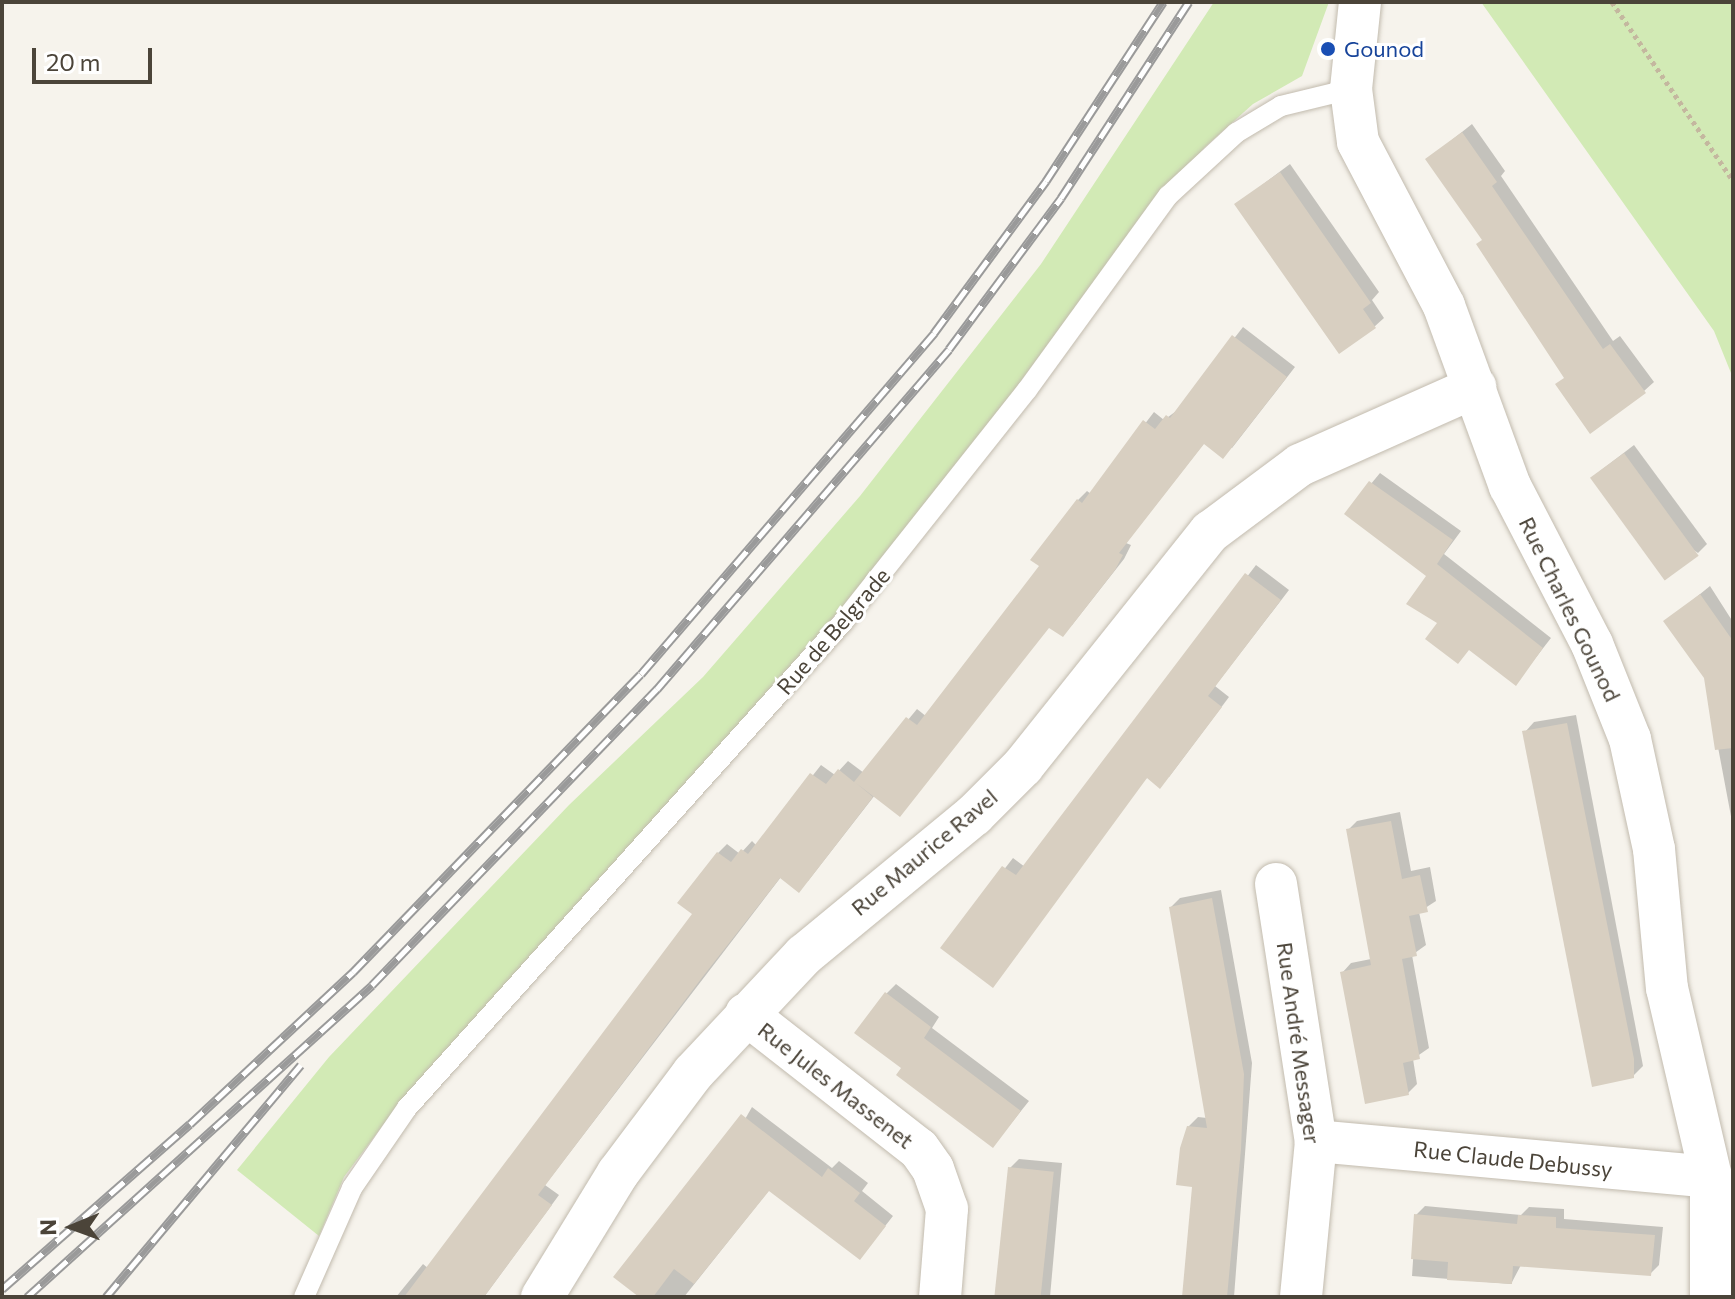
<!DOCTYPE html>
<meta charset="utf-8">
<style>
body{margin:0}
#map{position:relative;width:1735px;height:1299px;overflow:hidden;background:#f6f3ec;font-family:Commissioner,sans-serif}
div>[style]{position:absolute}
.green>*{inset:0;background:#d2eab5}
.shadow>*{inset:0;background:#0003}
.building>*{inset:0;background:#d8cfc1;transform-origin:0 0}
.path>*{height:5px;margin-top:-2.5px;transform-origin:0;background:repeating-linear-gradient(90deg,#c4b79f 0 4px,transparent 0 8px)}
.roads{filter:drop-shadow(0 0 2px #c2bbae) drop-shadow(0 0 2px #c2bbae)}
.lane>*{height:20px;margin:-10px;padding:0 10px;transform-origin:10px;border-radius:10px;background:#fff}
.street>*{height:42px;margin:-21px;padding:0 21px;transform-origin:21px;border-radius:21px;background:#fff}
.rail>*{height:9px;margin-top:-4.5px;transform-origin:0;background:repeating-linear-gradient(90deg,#fff 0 18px,#9a9a9a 0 36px);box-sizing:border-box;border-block:2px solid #9a9a9a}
.dots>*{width:22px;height:22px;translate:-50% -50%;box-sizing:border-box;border:4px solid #fff;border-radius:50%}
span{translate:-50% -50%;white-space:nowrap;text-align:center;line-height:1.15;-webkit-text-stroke:6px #fff;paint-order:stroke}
.transit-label{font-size:22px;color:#164399}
.left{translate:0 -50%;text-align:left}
.street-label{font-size:22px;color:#4b4439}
.frame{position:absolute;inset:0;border:4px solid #4b4439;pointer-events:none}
.north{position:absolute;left:32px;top:1187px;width:80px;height:80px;-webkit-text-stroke:6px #fff;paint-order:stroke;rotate:269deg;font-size:22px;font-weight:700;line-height:32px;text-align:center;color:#4b4439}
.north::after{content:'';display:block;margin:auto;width:28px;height:36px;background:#4b4439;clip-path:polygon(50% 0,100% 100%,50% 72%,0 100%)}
.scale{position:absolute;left:32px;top:48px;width:120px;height:36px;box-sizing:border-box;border:4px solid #4b4439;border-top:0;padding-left:10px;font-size:24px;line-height:28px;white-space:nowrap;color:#4b4439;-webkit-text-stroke:6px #fff;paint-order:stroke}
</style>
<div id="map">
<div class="green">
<div style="clip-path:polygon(1214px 2px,1329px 2px,1302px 76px,1253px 104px,1205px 147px,1134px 227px,1004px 404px,844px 605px,383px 1125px,344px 1177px,319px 1236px,237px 1170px,329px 1057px,569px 805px,703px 677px,860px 496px,1041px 264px)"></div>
<div style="clip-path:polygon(1481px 2px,1733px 2px,1733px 378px,1714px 331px)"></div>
</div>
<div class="shadow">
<div style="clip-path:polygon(1472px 124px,1505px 171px,1501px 176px,1613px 341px,1620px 336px,1654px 382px,1644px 391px,1566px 376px,1484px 239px,1428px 159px)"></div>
<div style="clip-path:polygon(1290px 164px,1379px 292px,1372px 300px,1384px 318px,1374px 327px,1237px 204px)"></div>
<div style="clip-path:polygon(1243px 327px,1295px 367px,1232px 448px,1205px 442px,1126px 543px,1131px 545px,1124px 559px,1072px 625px,1050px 626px,875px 795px,808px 881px,781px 877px,545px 1185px,559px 1195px,484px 1297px,396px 1297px,423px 1264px,429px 1269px,695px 913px,718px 853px,727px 844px,740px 854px,752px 841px,757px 846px,821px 765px,835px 775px,848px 761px,864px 773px,917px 709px,927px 717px,1041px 566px,1033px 560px,1078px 500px,1087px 491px,1091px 494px,1154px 412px,1164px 420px,1179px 409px)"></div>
<div style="clip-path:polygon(1634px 445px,1707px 544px,1698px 553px,1591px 478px)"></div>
<div style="clip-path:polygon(1380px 473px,1461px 531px,1444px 554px,1551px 638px,1516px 683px,1440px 623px,1429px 576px,1346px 514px)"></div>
<div style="clip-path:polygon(1256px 565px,1289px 590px,1215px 686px,1229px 697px,1169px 777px,1148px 777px,943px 948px,1013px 858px,1025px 867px)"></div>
<div style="clip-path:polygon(1710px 586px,1733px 622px,1733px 827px,1705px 678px,1673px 616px)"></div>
<div style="clip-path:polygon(1576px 715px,1643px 1066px,1633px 1076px,1525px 732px,1534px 722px)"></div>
<div style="clip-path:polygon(1400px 812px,1411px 871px,1430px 867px,1436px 901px,1419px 912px,1426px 945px,1412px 955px,1429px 1048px,1413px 1059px,1417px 1084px,1408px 1093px,1342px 973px,1351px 963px,1371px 959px,1348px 830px,1357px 821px)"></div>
<div style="clip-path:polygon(1221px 890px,1252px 1063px,1234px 1297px,1184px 1297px,1194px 1185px,1188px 1127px,1198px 1117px,1207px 1118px,1171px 907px,1180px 898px)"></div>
<div style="clip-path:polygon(896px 984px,939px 1017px,932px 1028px,1029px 1101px,993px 1146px,904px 1068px,886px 994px)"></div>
<div style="clip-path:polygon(752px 1107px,832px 1168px,839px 1161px,868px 1183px,862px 1191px,893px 1216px,860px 1258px,770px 1189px,684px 1297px,643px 1297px)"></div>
<div style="clip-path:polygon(1019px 1159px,1062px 1163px,1050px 1297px,998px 1297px,1010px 1168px)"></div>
<div style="clip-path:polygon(1425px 1206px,1521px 1215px,1529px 1207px,1564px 1209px,1564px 1219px,1663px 1227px,1659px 1265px,1650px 1274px,1521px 1265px,1511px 1284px,1412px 1276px,1416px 1215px)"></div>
</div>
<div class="building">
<div style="clip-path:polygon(1462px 132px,1497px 182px,1492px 186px,1603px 349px,1610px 344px,1646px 393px,1590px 434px,1555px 384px,1564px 378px,1476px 244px,1482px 240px,1425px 159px)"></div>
<div style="clip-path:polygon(1280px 172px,1371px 303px,1363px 309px,1376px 328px,1339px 354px,1234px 204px)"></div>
<div style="clip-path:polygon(1232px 335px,1287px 377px,1223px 459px,1204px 444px,1119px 553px,1123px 555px,1115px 570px,1063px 637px,1049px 628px,900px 817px,856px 783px,873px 797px,799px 893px,780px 878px,704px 975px,538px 1195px,552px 1205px,484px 1297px,404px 1297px,692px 914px,677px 903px,717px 852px,731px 862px,741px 849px,748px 854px,810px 773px,826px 784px,838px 769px,854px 782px,906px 717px,917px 725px,1039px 566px,1030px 560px,1077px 499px,1082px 503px,1143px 420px,1155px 429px,1166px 415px,1170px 418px)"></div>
<div style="left:1624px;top:453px;width:127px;height:42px;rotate:54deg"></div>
<div style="clip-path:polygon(1369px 481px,1453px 540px,1437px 564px,1543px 648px,1516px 686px,1469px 650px,1458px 664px,1425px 639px,1437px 623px,1406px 604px,1426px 576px,1344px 514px)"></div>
<div style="clip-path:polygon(1245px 573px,1281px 600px,1208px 696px,1222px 707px,1160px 789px,1147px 778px,993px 988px,940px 948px,1002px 866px,1016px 875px)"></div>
<div style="clip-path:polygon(1700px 594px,1733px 641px,1733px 748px,1715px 750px,1704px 678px,1663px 621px)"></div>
<div style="clip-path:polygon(1567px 723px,1634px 1059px,1634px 1078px,1592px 1087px,1522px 731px)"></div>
<div style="clip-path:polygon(1391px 821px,1402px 879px,1420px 875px,1428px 912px,1409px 916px,1417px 956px,1402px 959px,1420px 1059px,1403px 1063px,1409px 1095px,1365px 1104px,1340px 972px,1371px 965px,1346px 829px)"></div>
<div style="clip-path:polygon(1212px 898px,1244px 1074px,1241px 1149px,1227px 1297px,1182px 1297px,1192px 1187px,1176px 1185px,1180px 1148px,1187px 1126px,1207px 1128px,1169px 907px)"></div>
<div style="clip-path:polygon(885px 992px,931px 1027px,924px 1038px,1021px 1111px,993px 1148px,896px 1075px,901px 1068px,854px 1033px)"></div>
<div style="clip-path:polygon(741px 1114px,822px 1177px,828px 1168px,860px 1193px,854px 1201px,886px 1226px,860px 1260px,769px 1191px,694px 1284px,674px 1269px,653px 1297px,639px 1297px,613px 1277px)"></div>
<div style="left:1008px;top:1167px;width:46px;height:131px;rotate:6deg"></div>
<div style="clip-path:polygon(1414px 1214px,1517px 1224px,1518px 1215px,1556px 1217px,1556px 1228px,1655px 1235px,1651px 1276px,1513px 1266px,1512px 1284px,1447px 1280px,1448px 1262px,1411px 1259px)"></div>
</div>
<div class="path">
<div style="left:1612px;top:2px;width:216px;rotate:55.9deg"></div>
</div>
<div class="roads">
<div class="lane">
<div style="left:304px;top:1297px;width:119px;rotate:-66.2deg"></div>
<div style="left:352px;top:1188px;width:97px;rotate:-55.5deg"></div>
<div style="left:407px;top:1108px;width:653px;rotate:-48.1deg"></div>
<div style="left:843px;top:622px;width:296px;rotate:-51.6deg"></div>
<div style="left:1027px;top:390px;width:240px;rotate:-54deg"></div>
<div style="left:1168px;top:196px;width:93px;rotate:-42.8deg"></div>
<div style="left:1236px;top:133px;width:52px;rotate:-31deg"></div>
<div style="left:1281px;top:106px;width:72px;rotate:-13.7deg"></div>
</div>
<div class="street">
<div style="left:1360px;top:2px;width:87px;rotate:95.9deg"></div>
<div style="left:1351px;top:89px;width:53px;rotate:82.5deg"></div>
<div style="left:1358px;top:142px;width:185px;rotate:62.3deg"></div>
<div style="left:1444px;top:306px;width:192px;rotate:69.9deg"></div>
<div style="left:1510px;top:486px;width:178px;rotate:62.6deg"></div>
<div style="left:1592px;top:644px;width:102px;rotate:68.2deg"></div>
<div style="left:1630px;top:739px;width:113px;rotate:77.7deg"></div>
<div style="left:1654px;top:849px;width:140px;rotate:84.7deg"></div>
<div style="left:1667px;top:988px;width:194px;rotate:76.9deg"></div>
<div style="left:1711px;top:1177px;width:120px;rotate:90deg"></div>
<div style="left:1276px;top:884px;width:260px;rotate:81.2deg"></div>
<div style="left:1316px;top:1141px;width:157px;rotate:95.5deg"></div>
<div style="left:746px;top:1014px;width:219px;rotate:38deg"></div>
<div style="left:919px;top:1149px;width:24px;rotate:55deg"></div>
<div style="left:933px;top:1169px;width:42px;rotate:70.7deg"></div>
<div style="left:947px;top:1209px;width:88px;rotate:94.5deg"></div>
<div style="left:1316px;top:1141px;width:397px;rotate:5.2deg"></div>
<div style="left:542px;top:1297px;width:145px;rotate:-58.5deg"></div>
<div style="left:618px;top:1173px;width:125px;rotate:-53.1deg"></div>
<div style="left:693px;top:1073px;width:162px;rotate:-46.8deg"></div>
<div style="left:804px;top:955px;width:220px;rotate:-39.5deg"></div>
<div style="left:974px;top:815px;width:69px;rotate:-45deg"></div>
<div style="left:1023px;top:766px;width:300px;rotate:-51.4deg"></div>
<div style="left:1210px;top:532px;width:112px;rotate:-36.7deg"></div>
<div style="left:1300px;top:465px;width:192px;rotate:-24deg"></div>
</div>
</div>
<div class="rail">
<div style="left:2px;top:1289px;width:250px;rotate:-41.3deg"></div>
<div style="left:190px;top:1124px;width:223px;rotate:-43deg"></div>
<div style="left:353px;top:972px;width:414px;rotate:-46deg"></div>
<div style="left:641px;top:674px;width:450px;rotate:-49.3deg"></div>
<div style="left:934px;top:333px;width:189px;rotate:-53.6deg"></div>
<div style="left:1046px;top:181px;width:214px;rotate:-56.8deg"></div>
<div style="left:27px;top:1297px;width:465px;rotate:-42.1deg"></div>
<div style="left:372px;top:985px;width:411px;rotate:-46.1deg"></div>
<div style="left:657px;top:689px;width:448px;rotate:-49.3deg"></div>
<div style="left:949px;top:349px;width:188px;rotate:-53.4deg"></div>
<div style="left:1061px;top:198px;width:234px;rotate:-56.9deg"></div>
<div style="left:106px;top:1297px;width:303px;rotate:-50deg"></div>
</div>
<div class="dots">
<div style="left:1328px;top:49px;background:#1a4fb4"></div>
</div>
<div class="transit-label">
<span class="left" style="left:1344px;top:49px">Gounod</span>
</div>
<div class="street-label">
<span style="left:1570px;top:609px;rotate:64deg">Rue Charles Gounod</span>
<span style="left:833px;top:631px;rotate:-49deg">Rue de Belgrade</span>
<span style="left:924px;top:852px;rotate:-40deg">Rue Maurice Ravel</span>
<span style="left:1299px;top:1043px;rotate:82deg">Rue André Messager</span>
<span style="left:836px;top:1085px;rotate:38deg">Rue Jules Massenet</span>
<span style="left:1513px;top:1159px;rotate:6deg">Rue Claude Debussy</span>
</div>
<div class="frame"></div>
<div class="north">N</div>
<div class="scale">20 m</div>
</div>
